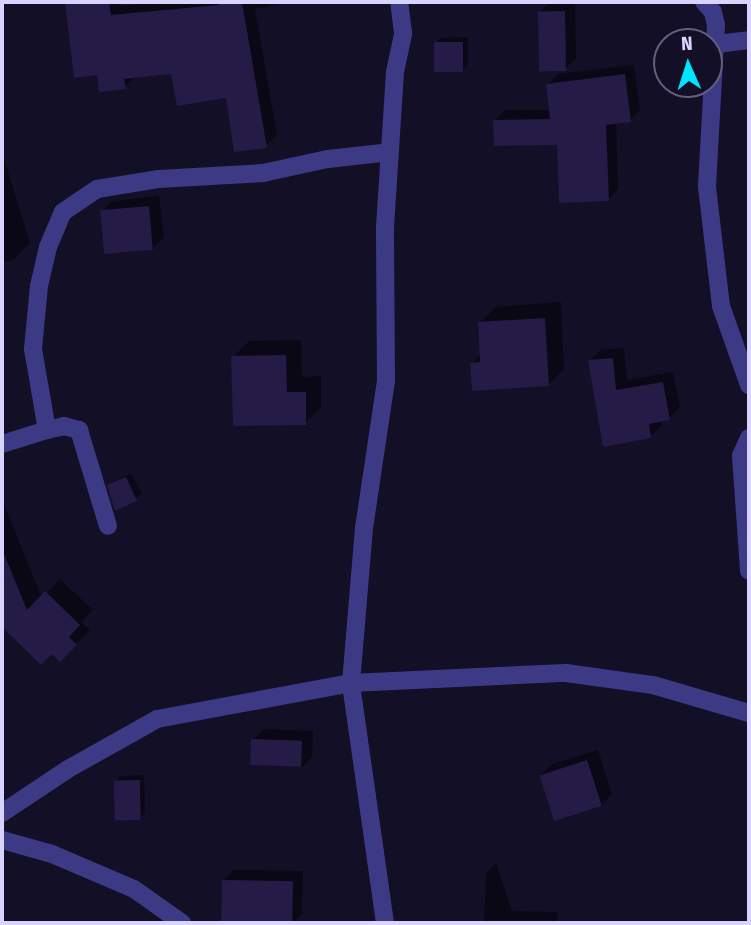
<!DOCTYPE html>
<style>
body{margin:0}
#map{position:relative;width:751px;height:925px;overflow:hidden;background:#130f26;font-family:"Fira Sans Condensed",sans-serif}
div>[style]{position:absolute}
.shadow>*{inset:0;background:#0007}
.building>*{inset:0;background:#241b47;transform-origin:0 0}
.minor>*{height:18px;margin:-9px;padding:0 9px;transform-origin:9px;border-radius:9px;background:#3d3a85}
span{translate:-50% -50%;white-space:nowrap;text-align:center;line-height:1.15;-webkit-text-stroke:7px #130f26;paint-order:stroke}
.frame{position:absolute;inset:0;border:4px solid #d9d4ff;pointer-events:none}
.north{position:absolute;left:653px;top:28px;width:70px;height:70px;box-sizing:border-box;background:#130f26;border:2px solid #625e7d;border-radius:50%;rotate:357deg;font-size:19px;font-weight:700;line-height:28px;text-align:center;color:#d9d4ff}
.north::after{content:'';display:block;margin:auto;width:24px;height:32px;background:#00e5ff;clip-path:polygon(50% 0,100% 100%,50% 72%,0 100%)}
</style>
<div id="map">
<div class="shadow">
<div style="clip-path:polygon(68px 2px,120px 2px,121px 6px,163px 2px,291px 2px,255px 9px,277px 135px,266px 146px,227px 96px,172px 72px,135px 77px,125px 87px,98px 73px,76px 76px)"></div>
<div style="clip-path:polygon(550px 2px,575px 2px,576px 58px,565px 69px,540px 12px)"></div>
<div style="clip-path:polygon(468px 37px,468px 64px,463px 70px,436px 43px,441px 38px)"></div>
<div style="clip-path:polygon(634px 65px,640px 110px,630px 120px,616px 122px,618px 189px,608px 200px,559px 144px,495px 120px,505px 110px,551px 110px,548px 84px,558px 74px)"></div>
<div style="clip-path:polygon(2px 152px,30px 243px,14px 259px,2px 263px)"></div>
<div style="clip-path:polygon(159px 196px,164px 237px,153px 248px,101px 213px,112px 201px)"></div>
<div style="clip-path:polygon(561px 302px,564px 369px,548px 385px,472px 364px,481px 354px,480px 323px,496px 307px)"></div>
<div style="clip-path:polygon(301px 340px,302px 377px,321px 376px,321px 407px,305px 423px,233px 357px,249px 341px)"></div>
<div style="clip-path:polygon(624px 348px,627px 380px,673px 372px,680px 407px,669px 418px,661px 420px,662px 425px,651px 436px,590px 361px,601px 350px)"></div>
<div style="clip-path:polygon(131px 473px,142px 494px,116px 509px,109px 485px)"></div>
<div style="clip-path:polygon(2px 499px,42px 598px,60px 579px,93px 610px,81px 622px,90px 630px,60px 660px,52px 652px,41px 663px,2px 624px)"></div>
<div style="clip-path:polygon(264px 729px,313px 731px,312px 757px,301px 768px,253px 740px)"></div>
<div style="clip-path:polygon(598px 750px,612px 794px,601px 805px,541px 775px,552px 764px)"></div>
<div style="clip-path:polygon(144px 775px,145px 813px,140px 818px,116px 781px,121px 776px)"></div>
<div style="clip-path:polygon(496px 863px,512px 911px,558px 912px,557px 923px,484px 923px,486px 873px)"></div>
<div style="clip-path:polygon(234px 870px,303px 871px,302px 914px,293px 923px,223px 923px,223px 881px)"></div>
</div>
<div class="building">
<div style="clip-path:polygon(65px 2px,109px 2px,111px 15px,219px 5px,218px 2px,242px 2px,267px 148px,234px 152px,226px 98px,177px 106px,171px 74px,124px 79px,126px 89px,99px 92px,97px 75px,74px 78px)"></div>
<div style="left:565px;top:11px;width:60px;height:27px;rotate:89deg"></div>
<div style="left:434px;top:42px;width:29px;height:30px"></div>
<div style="clip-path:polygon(625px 74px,631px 122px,606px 125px,609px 201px,559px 203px,557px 145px,494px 146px,493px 120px,550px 119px,546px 84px)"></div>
<div style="left:149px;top:206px;width:44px;height:49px;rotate:85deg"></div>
<div style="clip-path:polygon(545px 318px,549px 386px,472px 391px,470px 363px,480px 362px,478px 322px)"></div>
<div style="clip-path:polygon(286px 355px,287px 392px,306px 392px,306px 425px,233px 426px,231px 356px)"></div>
<div style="clip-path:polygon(613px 358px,616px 390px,663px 382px,670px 420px,649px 424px,651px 438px,603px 447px,588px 360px)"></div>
<div style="clip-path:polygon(126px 477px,137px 501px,115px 511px,107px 485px)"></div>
<div style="clip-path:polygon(2px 549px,27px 610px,45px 591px,80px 625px,69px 637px,77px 645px,60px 662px,52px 654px,41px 665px,2px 627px)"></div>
<div style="left:251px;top:739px;width:51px;height:26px;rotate:2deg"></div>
<div style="left:587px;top:760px;width:48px;height:50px;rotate:72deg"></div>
<div style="left:140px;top:780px;width:40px;height:26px;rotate:89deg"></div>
<div style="left:222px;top:880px;width:71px;height:43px;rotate:1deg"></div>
</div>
<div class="minor">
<div style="left:704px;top:2px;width:13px;rotate:48deg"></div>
<div style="left:713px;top:12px;width:13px;rotate:77deg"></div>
<div style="left:716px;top:25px;width:162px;rotate:93.2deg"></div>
<div style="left:707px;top:187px;width:120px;rotate:83.3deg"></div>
<div style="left:721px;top:306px;width:84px;rotate:70.5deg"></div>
<div style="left:717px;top:44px;width:32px;rotate:-7deg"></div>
<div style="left:47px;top:430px;width:17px;rotate:-13deg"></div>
<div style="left:64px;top:426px;width:16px;rotate:15deg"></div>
<div style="left:79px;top:430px;width:100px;rotate:73.2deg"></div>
<div style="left:749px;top:438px;width:20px;rotate:114deg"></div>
<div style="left:741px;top:456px;width:115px;rotate:86deg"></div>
<div style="left:2px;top:444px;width:47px;rotate:-17.3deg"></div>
<div style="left:47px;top:430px;width:82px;rotate:-99.8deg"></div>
<div style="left:33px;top:349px;width:63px;rotate:-84.6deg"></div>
<div style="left:39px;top:286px;width:40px;rotate:-77deg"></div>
<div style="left:48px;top:247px;width:38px;rotate:-67deg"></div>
<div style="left:63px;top:212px;width:41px;rotate:-34.1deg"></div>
<div style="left:97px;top:189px;width:63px;rotate:-9.2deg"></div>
<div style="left:159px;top:179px;width:104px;rotate:-3.3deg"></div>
<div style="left:263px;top:173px;width:66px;rotate:-12.2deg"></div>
<div style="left:328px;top:159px;width:62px;rotate:-6.4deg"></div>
<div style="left:2px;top:813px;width:79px;rotate:-33.7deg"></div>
<div style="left:68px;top:769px;width:102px;rotate:-29.3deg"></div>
<div style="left:157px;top:719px;width:197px;rotate:-10.5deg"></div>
<div style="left:351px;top:683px;width:215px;rotate:-2.7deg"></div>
<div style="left:566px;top:673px;width:88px;rotate:7.9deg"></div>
<div style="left:653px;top:685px;width:100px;rotate:16.3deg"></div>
<div style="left:2px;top:840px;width:52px;rotate:15.6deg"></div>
<div style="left:52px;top:854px;width:89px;rotate:23.1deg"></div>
<div style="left:134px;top:889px;width:59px;rotate:35.3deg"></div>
<div style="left:385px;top:923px;width:242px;rotate:-98.1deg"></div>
<div style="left:351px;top:683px;width:156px;rotate:-85.2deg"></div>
<div style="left:364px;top:528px;width:150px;rotate:-81.5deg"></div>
<div style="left:386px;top:380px;width:153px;rotate:-90.4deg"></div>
<div style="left:385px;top:227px;width:155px;rotate:-86.3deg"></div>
<div style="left:395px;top:72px;width:40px;rotate:-78deg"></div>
<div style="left:403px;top:33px;width:31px;rotate:-97deg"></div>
</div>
<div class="frame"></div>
<div class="north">N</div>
</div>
